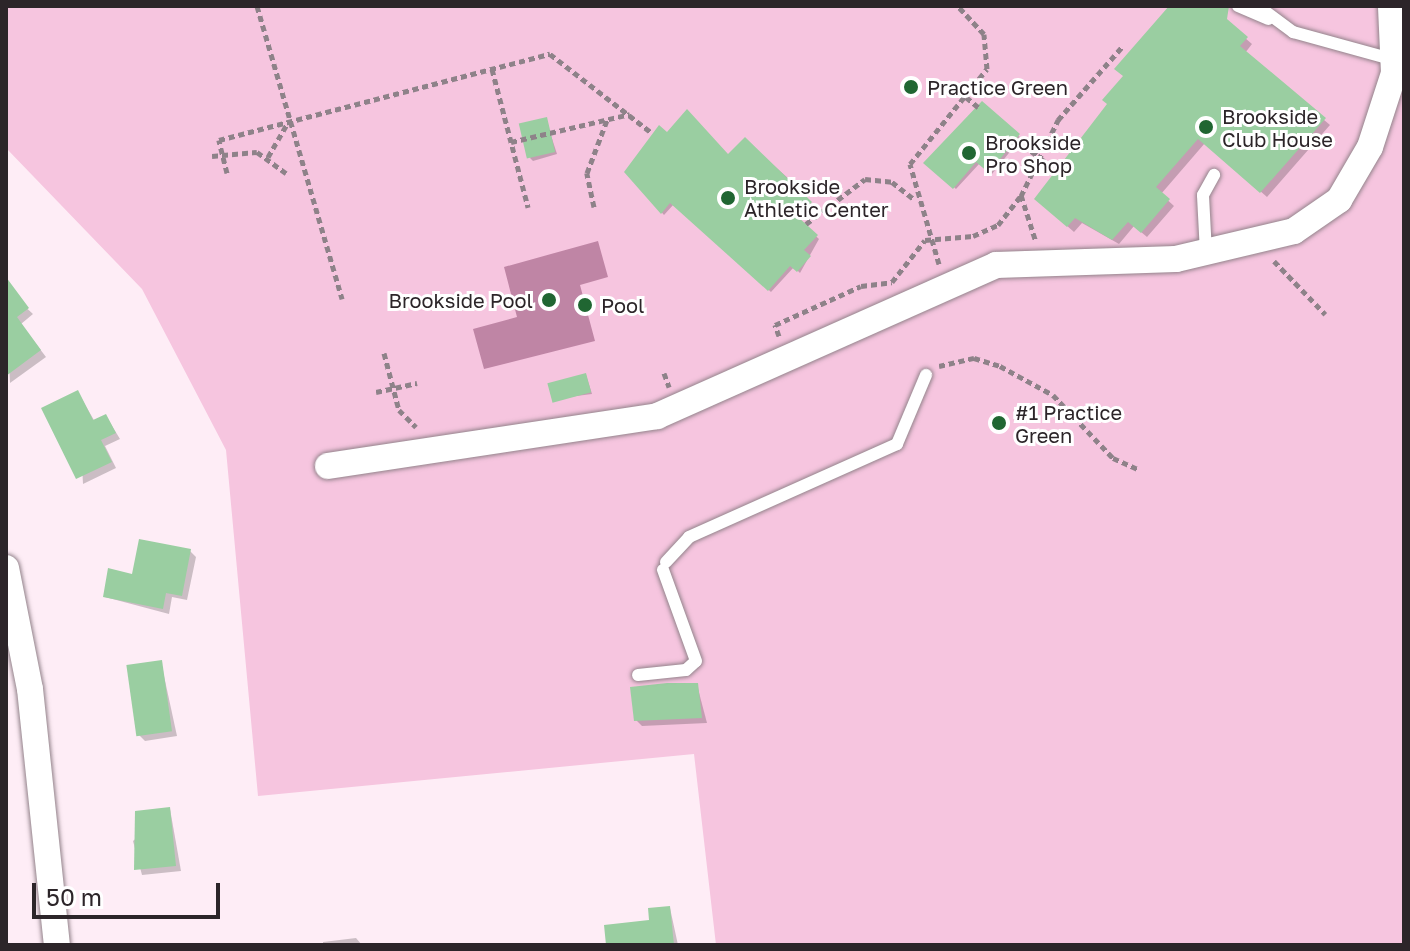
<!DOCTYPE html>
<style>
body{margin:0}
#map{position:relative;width:1410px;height:951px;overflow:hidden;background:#feedf6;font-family:"Golos Text",sans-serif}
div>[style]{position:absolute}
.green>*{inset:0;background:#f6c5df}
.water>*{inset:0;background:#bf85a5}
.shadow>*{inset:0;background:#0003}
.building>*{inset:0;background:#9acea1;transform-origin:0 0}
.path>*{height:5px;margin-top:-2.5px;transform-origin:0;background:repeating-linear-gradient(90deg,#8e8289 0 6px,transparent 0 10px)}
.roads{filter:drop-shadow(0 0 2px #93838b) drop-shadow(0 0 2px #93838b)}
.service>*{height:12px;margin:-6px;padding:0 6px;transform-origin:6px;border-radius:6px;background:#fff}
.minor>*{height:26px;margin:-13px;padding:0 13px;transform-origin:13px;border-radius:13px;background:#fff}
.dots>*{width:22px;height:22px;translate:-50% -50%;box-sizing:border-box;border:4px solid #fff;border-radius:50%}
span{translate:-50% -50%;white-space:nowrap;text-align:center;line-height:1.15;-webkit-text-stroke:6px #fff;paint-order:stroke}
.poi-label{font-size:20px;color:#2c2529}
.left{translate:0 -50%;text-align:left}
.right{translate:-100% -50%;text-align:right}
.frame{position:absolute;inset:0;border:8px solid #2c2529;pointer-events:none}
.scale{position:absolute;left:32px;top:883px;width:188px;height:36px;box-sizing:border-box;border:4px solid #2c2529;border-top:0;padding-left:10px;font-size:24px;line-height:28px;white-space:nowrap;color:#2c2529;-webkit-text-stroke:6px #fff;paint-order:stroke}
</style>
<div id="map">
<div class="green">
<div style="clip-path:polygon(6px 6px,1404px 6px,1404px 945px,716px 945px,694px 754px,258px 796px,226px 450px,142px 289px,6px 148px)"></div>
</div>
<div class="water">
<div style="clip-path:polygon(598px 241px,608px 277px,580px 285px,595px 341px,484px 369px,473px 329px,517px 317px,504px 267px)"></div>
</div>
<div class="shadow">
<div style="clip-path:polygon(1172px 6px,1208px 6px,1252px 44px,1245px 53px,1330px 125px,1267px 197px,1205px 143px,1161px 194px,1174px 206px,1147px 237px,1134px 226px,1119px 244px,1082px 223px,1074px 232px,1042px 204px)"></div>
<div style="clip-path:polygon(982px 104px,1021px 138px,992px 174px,980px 163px,956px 189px,926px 163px)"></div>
<div style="clip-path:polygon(546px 120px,557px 154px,533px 161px,530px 158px)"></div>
<div style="clip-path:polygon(668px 134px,729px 157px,745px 140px,789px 179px,813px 205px,799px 221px,819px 239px,800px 273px,794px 267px,771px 292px,674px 204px,664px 215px,626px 171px)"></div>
<div style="clip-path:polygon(6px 289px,33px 314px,21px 324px,46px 357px,10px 383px)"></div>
<div style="clip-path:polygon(586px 375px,592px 394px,553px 399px)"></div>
<div style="clip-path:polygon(78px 392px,95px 422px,106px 416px,120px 439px,105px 446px,116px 468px,83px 484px)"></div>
<div style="clip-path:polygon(190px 551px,196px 557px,187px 600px,172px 597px,169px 614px,105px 597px)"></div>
<div style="clip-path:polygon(161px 662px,177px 736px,145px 741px,139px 735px)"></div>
<div style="clip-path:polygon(697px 685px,707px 723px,642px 726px,636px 720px)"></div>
<div style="clip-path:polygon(170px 809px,181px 871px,142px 875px,133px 841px)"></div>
<div style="clip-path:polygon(670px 908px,678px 945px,608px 945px,651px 922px)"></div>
<div style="clip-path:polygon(356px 938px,362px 945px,323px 945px,323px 942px)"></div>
</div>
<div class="building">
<div style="clip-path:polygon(1169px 6px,1229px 6px,1227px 19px,1248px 37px,1240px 46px,1326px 118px,1260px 193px,1198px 139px,1156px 187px,1170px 199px,1141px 233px,1128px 222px,1112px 240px,1075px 218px,1067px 227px,1034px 199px,1107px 104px,1102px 100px,1123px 76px,1114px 69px)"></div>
<div style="clip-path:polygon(982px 101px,1020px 134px,989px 173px,976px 162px,953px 189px,923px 163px)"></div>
<div style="clip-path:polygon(687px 109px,728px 154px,745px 137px,812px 202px,798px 217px,818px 235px,804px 250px,811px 256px,797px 272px,790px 266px,768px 291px,670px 203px,661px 214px,624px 172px,659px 125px,667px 132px)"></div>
<div style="left:547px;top:117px;width:36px;height:29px;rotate:77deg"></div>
<div style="clip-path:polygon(6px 277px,29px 308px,17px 317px,41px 350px,6px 376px)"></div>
<div style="left:586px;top:373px;width:20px;height:40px;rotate:75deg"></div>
<div style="clip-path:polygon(78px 390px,93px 420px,106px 414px,116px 433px,101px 440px,112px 462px,76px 479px,41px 408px)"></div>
<div style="clip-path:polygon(139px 539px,191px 549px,182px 596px,166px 593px,163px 609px,103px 597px,108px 568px,132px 574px)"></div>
<div style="left:162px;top:660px;width:72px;height:36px;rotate:82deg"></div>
<div style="clip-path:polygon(667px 683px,698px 683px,702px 718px,634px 721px,630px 687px)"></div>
<div style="clip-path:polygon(170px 807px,176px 866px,134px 870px,135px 811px)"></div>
<div style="clip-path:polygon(670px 906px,674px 945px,606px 945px,604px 925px,649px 920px,648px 908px)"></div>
</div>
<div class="path">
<div style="left:257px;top:6px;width:305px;rotate:73.8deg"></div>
<div style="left:492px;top:69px;width:143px;rotate:75.4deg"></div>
<div style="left:966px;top:97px;width:16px;rotate:40deg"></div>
<div style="left:1049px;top:137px;width:21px;rotate:37deg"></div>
<div style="left:1016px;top:139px;width:53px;rotate:38.2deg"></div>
<div style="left:511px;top:142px;width:122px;rotate:-13.2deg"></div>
<div style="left:212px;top:156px;width:45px;rotate:-5.1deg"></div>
<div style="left:257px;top:152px;width:36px;rotate:36deg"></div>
<div style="left:268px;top:157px;width:39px;rotate:-60deg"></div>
<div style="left:227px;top:173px;width:34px;rotate:-104deg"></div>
<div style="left:219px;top:140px;width:342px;rotate:-14.6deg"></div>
<div style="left:550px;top:54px;width:129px;rotate:37.8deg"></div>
<div style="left:1021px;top:195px;width:49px;rotate:72.3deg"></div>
<div style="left:594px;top:207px;width:35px;rotate:-102deg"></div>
<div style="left:587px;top:173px;width:57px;rotate:-69.3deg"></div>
<div style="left:806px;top:224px;width:74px;rotate:-37.3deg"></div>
<div style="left:865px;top:179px;width:27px;rotate:6deg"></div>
<div style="left:892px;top:182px;width:28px;rotate:38deg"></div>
<div style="left:1274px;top:261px;width:74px;rotate:46.1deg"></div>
<div style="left:939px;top:264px;width:104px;rotate:-106.2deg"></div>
<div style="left:910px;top:164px;width:122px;rotate:-51deg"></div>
<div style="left:987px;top:69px;width:35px;rotate:-95deg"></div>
<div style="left:984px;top:34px;width:38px;rotate:-133deg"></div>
<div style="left:779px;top:336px;width:12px;rotate:-110deg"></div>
<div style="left:775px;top:325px;width:94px;rotate:-24.4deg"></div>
<div style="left:861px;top:286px;width:31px;rotate:-7deg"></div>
<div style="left:892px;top:282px;width:53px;rotate:-51.8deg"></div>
<div style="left:925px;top:240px;width:48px;rotate:-4.8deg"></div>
<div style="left:973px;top:236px;width:27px;rotate:-24deg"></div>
<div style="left:998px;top:225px;width:37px;rotate:-52deg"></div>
<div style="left:1021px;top:196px;width:85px;rotate:-64deg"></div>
<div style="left:1058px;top:120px;width:97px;rotate:-48.8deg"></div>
<div style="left:384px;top:353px;width:59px;rotate:75.3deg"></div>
<div style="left:399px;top:410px;width:24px;rotate:45deg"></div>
<div style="left:939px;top:366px;width:36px;rotate:-13deg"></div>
<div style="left:974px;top:358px;width:27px;rotate:17deg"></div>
<div style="left:1000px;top:366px;width:60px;rotate:28.7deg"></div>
<div style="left:1053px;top:395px;width:87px;rotate:46.4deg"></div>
<div style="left:1113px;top:458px;width:27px;rotate:24deg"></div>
<div style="left:664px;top:373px;width:15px;rotate:70deg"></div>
<div style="left:376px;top:392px;width:42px;rotate:-12.4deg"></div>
</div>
<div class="roads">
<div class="service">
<div style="left:1238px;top:6px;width:33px;rotate:23deg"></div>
<div style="left:1258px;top:6px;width:44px;rotate:36.6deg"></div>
<div style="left:1293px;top:32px;width:106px;rotate:15.4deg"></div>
<div style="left:1206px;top:253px;width:58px;rotate:-93deg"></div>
<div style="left:1203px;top:195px;width:23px;rotate:-61deg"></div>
<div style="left:666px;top:562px;width:34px;rotate:-47deg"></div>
<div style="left:689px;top:537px;width:228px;rotate:-24.1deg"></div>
<div style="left:897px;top:444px;width:75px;rotate:-67.2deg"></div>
<div style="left:638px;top:675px;width:48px;rotate:-5.9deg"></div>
<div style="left:686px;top:670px;width:13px;rotate:-42deg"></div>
<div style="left:696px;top:661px;width:97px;rotate:-109.9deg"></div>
</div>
<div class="minor">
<div style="left:328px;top:466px;width:333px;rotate:-8.6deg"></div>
<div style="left:657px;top:416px;width:371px;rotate:-24deg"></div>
<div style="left:996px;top:265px;width:180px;rotate:-1.9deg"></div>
<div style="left:1176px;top:259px;width:121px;rotate:-13.3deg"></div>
<div style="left:1294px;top:231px;width:55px;rotate:-34.6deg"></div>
<div style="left:1339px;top:200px;width:61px;rotate:-59.7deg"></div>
<div style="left:1370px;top:147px;width:78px;rotate:-72deg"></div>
<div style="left:1394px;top:73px;width:67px;rotate:-92.6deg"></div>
<div style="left:6px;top:568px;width:123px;rotate:78.8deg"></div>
<div style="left:30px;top:689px;width:257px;rotate:84deg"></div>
</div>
</div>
<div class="dots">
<div style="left:911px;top:87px;background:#206632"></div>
<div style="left:1206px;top:127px;background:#206632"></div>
<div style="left:969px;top:153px;background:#206632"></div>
<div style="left:728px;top:198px;background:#206632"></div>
<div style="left:549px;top:300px;background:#206632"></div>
<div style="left:585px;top:305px;background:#206632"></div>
<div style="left:999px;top:423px;background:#206632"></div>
</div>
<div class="poi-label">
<span class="left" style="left:927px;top:87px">Practice Green</span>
<span class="left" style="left:1222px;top:128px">Brookside<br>Club House</span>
<span class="left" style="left:985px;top:154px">Brookside<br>Pro Shop</span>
<span class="left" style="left:744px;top:198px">Brookside<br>Athletic Center</span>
<span class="right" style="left:533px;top:300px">Brookside Pool</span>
<span class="left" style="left:601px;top:305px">Pool</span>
<span class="left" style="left:1015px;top:424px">#1 Practice<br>Green</span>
</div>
<div class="frame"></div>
<div class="scale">50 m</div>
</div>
